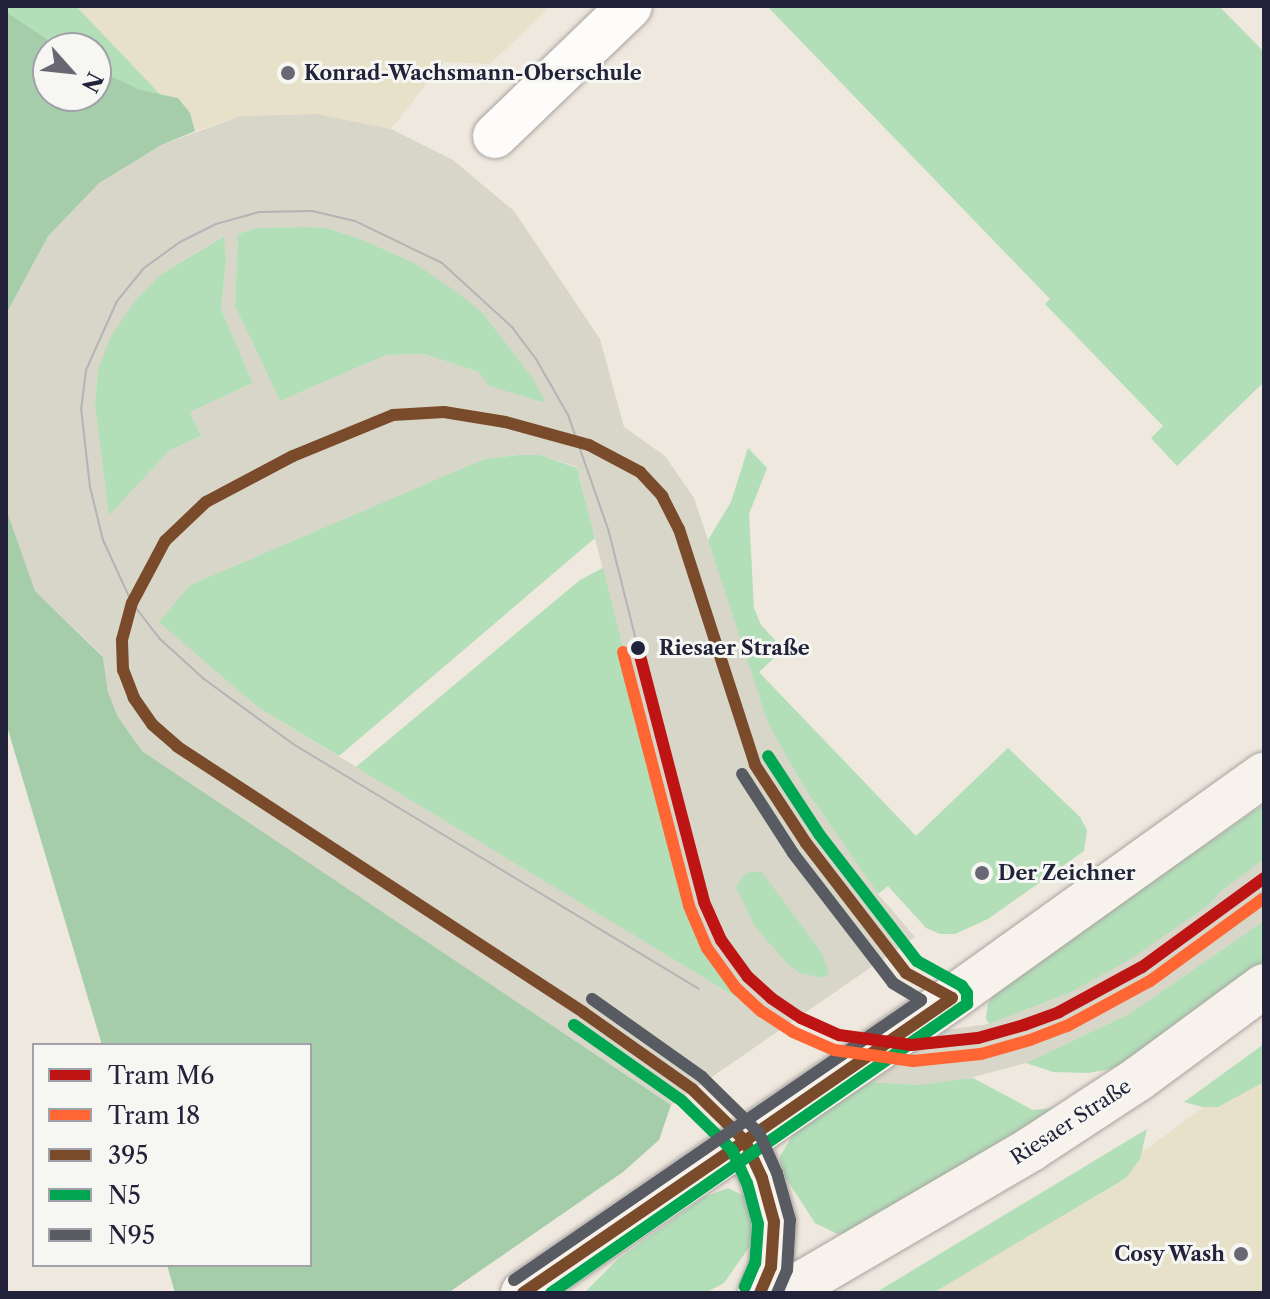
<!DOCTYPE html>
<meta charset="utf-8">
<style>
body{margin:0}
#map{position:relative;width:1270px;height:1299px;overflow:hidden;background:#efe8de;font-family:"Libre Caslon Text",serif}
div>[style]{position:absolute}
.built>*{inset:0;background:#e8e1ca}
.industrial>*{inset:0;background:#d8d5c9}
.green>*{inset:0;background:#b2deb8}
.forest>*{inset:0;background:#a5cdaa}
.roads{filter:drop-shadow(0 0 2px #a8a3a1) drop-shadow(0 0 2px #a8a3a1)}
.street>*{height:44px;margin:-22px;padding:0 22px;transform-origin:22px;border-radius:22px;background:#fdfcfa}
.secondary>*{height:44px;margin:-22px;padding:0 22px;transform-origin:22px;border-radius:22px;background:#f7f2ec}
.tram>*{height:2px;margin:-1px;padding:0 1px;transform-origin:1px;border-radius:1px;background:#b4b3b5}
.bus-1>*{height:12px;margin:-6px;padding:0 6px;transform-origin:6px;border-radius:6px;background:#7a4b2a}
.bus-2>*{height:12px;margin:-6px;padding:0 6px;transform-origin:6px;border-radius:6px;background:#00a651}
.bus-3>*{height:12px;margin:-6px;padding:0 6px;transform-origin:6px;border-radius:6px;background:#595b62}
.tram-1>*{height:12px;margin:-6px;padding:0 6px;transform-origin:6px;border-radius:6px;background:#be1414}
.tram-2>*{height:12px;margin:-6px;padding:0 6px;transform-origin:6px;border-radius:6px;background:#f63}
.dots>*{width:22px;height:22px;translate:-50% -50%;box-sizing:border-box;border:4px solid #f6f6f2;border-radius:50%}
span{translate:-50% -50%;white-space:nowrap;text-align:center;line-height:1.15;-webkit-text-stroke:6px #f6f6f2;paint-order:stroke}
.poi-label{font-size:20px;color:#22223b;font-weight:700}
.left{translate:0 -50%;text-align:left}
.right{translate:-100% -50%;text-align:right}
.stop-label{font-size:20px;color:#22223b;font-weight:700}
.street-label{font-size:20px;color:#22223b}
.frame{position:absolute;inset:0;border:8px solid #22223b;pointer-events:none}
.legend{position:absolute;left:32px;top:1043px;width:280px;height:224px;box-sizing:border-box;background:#f6f6f2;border:2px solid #a1a1a9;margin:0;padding:10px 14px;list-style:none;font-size:24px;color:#22223b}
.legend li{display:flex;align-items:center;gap:16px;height:40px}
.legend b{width:40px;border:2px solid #a1a1a9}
.north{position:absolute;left:32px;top:32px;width:80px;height:80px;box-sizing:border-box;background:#f6f6f2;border:2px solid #a1a1a9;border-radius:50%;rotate:117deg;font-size:22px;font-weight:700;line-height:32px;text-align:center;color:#22223b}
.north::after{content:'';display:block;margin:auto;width:28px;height:36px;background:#6a6774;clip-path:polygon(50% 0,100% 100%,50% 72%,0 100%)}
</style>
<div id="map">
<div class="built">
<div style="clip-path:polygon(76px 6px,551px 6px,490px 64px,444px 62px,391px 129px,317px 114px,241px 116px,195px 131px)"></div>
<div style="clip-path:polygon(1264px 1063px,1264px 1293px,906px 1293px,1149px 1147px)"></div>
</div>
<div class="industrial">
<div style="clip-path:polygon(evenodd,317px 114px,391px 129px,453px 160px,514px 211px,600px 339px,624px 427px,665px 456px,694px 498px,769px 723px,804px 787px,878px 894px,915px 937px,671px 1105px,142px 751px,118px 717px,108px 692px,103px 656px,35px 591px,11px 525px,6px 509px,6px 314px,48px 236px,99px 183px,161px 145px,241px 116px,317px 114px,305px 227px,329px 228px,363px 240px,414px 263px,482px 312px,531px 376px,479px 372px,424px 354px,386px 355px,280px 401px,235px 306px,238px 234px,257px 228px,305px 227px,317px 114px,223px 236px,226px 262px,221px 309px,253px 383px,190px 412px,201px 436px,170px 450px,109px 514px,95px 405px,98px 370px,160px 275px,223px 236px,317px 114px,518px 455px,540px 455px,577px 467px,669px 831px,695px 915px,717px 961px,741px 990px,736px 997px,259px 708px,160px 622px,190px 585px,484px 459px,518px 455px)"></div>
<div style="clip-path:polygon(1264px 859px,1264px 921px,1129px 1014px,1026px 1063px,962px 1080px,918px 1085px,869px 1082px,916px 1034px,989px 1024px,1067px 994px,1210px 904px,1220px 892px)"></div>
</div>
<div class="green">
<div style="clip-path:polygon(evenodd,6px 6px,76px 6px,195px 131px,161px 145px,99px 183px,48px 236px,6px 314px,6px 6px,48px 48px,96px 48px,96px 96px,48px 96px,48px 48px)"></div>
<div style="clip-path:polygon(767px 6px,1219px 6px,1264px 52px,1264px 382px,1177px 466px,1151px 438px,1163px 426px,1045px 304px,1050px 299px)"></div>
<div style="clip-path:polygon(305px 227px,328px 228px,363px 240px,414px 263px,454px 290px,482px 312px,531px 376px,546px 403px,489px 386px,479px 372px,424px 354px,386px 355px,280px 401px,235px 306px,238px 234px,257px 228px)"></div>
<div style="clip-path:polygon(224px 236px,226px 262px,221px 309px,253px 383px,190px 412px,201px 436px,170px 450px,109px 515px,95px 405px,98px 370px,111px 336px,136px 300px,160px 275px)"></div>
<div style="clip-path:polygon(748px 448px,767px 468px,749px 514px,754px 608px,761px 625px,783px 649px,759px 672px,916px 836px,1008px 748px,1080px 817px,1087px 830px,1084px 851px,988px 919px,955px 934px,940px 934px,926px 928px,888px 886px,878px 894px,804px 787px,768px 723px,708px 540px,731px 502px)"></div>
<div style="clip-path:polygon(518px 455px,540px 455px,577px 468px,595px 538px,339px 756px,259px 708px,159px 622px,190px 585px,484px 459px)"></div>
<div style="clip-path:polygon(603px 568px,669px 831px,695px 915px,717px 961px,742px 990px,736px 997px,356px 767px,580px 580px)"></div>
<div style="clip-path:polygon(1264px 804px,1264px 859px,1220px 892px,1210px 904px,1129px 960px,1067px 994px,989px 1024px,986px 1018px,988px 1003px,997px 990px)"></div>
<div style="clip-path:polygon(761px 871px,822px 953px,829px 973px,824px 978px,800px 973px,789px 965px,755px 927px,736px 887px,746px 873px)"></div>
<div style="clip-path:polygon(1264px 921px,1264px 965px,1130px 1059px,1110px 1069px,1089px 1073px,1053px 1072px,1026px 1063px,1129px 1014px)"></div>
<div style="clip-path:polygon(1264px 1044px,1264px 1082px,1218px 1107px,1202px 1107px,1184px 1102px)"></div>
<div style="clip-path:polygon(973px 1078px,1033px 1110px,1054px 1108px,853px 1232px,837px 1234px,815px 1223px,782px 1172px,780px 1156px,796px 1130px,869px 1082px,918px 1085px)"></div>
<div style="clip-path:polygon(1147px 1129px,1140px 1159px,1126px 1178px,933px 1293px,875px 1293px)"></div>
<div style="clip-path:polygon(728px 1188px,752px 1200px,752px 1243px,724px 1283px,705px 1293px,584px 1293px,618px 1259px,704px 1197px)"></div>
</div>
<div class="forest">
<div style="clip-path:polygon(6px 12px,60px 48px,48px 48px,48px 96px,96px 96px,96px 69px,140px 90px,178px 98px,190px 113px,195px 131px,161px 145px,99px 183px,48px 236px,6px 314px)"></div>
<div style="clip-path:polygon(6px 509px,35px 591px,103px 657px,108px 692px,118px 717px,142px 751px,671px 1105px,659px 1140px,623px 1172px,448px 1293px,175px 1293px,167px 1265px,310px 1265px,310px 1045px,102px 1045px,6px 723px)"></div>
</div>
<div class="roads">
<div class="street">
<div style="left:495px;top:136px;width:187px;rotate:-43.9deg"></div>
</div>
<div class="secondary">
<div style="left:745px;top:1141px;width:41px;rotate:65.3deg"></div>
<div style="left:762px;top:1178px;width:46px;rotate:74.7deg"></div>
<div style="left:774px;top:1222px;width:45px;rotate:93.8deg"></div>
<div style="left:771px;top:1267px;width:28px;rotate:113deg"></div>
<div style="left:523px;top:1293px;width:521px;rotate:-34.51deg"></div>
<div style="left:952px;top:998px;width:384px;rotate:-35.6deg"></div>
<div style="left:785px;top:1293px;width:285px;rotate:-30.3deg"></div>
<div style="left:1031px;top:1149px;width:128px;rotate:-33.2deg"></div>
<div style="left:1138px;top:1079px;width:157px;rotate:-36.4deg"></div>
</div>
</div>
<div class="tram">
<div style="left:638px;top:648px;width:123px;rotate:-104.1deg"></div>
<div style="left:608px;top:529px;width:121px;rotate:-109.3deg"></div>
<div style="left:568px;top:415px;width:64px;rotate:-119.7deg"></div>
<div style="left:536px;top:359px;width:39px;rotate:-127deg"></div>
<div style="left:513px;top:328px;width:96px;rotate:-137.5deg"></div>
<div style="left:442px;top:263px;width:97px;rotate:-154.2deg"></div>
<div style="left:355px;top:221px;width:44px;rotate:-166.9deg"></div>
<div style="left:312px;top:211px;width:53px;rotate:178.9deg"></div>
<div style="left:259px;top:212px;width:45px;rotate:164.4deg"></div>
<div style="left:216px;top:224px;width:40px;rotate:153.4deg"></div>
<div style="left:180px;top:242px;width:44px;rotate:144.2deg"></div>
<div style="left:144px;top:268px;width:43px;rotate:129.3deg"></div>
<div style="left:117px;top:301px;width:76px;rotate:114.2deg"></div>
<div style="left:86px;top:370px;width:38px;rotate:97deg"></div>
<div style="left:81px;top:408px;width:80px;rotate:83.5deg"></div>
<div style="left:90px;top:487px;width:55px;rotate:76.2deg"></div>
<div style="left:103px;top:540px;width:69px;rotate:65.3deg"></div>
<div style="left:132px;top:603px;width:46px;rotate:52.1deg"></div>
<div style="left:160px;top:639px;width:59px;rotate:42.3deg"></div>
<div style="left:204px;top:679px;width:110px;rotate:36.1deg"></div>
<div style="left:293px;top:744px;width:474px;rotate:31.1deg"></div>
</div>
<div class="bus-1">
<div style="left:444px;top:412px;width:62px;rotate:9.3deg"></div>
<div style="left:505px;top:422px;width:87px;rotate:15.3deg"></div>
<div style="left:589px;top:445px;width:58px;rotate:27.9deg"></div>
<div style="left:640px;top:472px;width:33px;rotate:47deg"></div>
<div style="left:662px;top:496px;width:37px;rotate:63deg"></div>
<div style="left:679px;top:529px;width:248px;rotate:72.1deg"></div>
<div style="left:755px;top:765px;width:93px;rotate:56.8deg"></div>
<div style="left:806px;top:843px;width:164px;rotate:52.4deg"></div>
<div style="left:906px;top:973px;width:52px;rotate:28.5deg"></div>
<div style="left:952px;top:998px;width:252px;rotate:145.4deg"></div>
<div style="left:745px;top:1141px;width:74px;rotate:-135.5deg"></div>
<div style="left:692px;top:1089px;width:133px;rotate:-144.8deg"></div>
<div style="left:583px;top:1012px;width:485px;rotate:-146.8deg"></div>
<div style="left:177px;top:746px;width:33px;rotate:-139deg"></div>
<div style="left:152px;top:724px;width:32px;rotate:-125deg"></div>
<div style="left:134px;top:698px;width:30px;rotate:-111deg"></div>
<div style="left:123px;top:670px;width:30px;rotate:-92deg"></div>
<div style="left:122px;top:640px;width:38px;rotate:-75deg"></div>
<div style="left:132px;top:603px;width:70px;rotate:-62deg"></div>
<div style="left:165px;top:541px;width:57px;rotate:-43.6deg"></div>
<div style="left:206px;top:502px;width:98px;rotate:-27.9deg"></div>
<div style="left:293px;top:456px;width:108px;rotate:-22.3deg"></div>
<div style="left:393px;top:415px;width:51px;rotate:-3.4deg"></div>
<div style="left:745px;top:1141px;width:41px;rotate:65.3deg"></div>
<div style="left:762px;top:1178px;width:46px;rotate:74.7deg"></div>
<div style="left:774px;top:1222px;width:45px;rotate:93.8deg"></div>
<div style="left:771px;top:1267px;width:28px;rotate:113deg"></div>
<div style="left:523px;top:1293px;width:269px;rotate:-34.4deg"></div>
</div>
<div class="bus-2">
<div style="left:574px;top:1025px;width:132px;rotate:35.1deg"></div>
<div style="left:682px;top:1101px;width:70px;rotate:44.4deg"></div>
<div style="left:732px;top:1150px;width:36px;rotate:66deg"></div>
<div style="left:747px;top:1183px;width:42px;rotate:75deg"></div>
<div style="left:758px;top:1224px;width:39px;rotate:94deg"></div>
<div style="left:755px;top:1263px;width:26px;rotate:113deg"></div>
<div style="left:551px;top:1293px;width:507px;rotate:-34.79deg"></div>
<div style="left:967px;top:1004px;width:11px;rotate:-90deg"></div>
<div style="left:967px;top:993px;width:9px;rotate:-126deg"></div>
<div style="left:962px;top:986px;width:51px;rotate:-150.9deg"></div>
<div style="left:917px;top:961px;width:160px;rotate:-127.7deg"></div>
<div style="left:819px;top:834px;width:93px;rotate:-123.2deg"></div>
</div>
<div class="bus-3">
<div style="left:592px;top:999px;width:135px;rotate:35.3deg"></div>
<div style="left:702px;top:1077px;width:80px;rotate:44.5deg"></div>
<div style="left:759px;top:1133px;width:44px;rotate:65.8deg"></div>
<div style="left:777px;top:1173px;width:49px;rotate:74.5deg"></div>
<div style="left:790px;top:1220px;width:50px;rotate:93.4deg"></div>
<div style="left:787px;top:1270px;width:25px;rotate:113deg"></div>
<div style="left:514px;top:1280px;width:494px;rotate:-34.5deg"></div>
<div style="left:921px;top:1000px;width:33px;rotate:-149deg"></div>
<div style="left:893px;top:983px;width:164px;rotate:-127.6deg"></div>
<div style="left:793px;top:853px;width:94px;rotate:-122.8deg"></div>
</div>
<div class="tram-1">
<div style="left:638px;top:648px;width:262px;rotate:75.4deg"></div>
<div style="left:704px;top:902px;width:42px;rotate:65.9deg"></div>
<div style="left:721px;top:940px;width:46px;rotate:53.9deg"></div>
<div style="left:748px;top:977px;width:31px;rotate:42deg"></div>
<div style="left:771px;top:998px;width:36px;rotate:34deg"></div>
<div style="left:801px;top:1018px;width:42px;rotate:24.1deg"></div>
<div style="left:839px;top:1035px;width:73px;rotate:7.9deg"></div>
<div style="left:911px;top:1045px;width:67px;rotate:-6deg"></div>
<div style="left:978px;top:1038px;width:48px;rotate:-15.8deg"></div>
<div style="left:1024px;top:1025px;width:37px;rotate:-20deg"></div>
<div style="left:1059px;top:1012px;width:94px;rotate:-28.5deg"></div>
<div style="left:1142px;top:967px;width:151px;rotate:-36.1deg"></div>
</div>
<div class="tram-2">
<div style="left:623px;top:652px;width:262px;rotate:75.4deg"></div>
<div style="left:689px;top:906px;width:46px;rotate:66.8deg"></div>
<div style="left:707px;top:948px;width:49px;rotate:54.1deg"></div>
<div style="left:736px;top:988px;width:34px;rotate:43deg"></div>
<div style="left:761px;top:1011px;width:38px;rotate:33deg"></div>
<div style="left:793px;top:1032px;width:45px;rotate:23.7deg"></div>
<div style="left:834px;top:1050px;width:80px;rotate:7.9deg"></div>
<div style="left:913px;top:1061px;width:68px;rotate:-5.9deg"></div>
<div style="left:981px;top:1054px;width:51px;rotate:-15.9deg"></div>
<div style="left:1030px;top:1040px;width:40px;rotate:-21deg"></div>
<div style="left:1067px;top:1026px;width:94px;rotate:-28.5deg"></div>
<div style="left:1150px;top:981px;width:141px;rotate:-36.1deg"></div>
</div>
<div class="dots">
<div style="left:288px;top:73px;background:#6a6774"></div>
<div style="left:638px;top:648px;background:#22223b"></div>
<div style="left:982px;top:873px;background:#6a6774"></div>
<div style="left:1241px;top:1254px;background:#6a6774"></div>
</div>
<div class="poi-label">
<span class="left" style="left:304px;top:73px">Konrad-Wachsmann-Oberschule</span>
<span class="left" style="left:998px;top:873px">Der Zeichner</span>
<span class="right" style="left:1225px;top:1254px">Cosy Wash</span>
</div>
<div class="stop-label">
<span class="left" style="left:659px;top:648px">Riesaer Straße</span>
</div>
<div class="street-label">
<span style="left:1071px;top:1122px;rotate:-33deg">Riesaer Straße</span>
</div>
<div class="frame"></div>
<ul class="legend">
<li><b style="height:10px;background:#be1414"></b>Tram M6</li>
<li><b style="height:10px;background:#f63"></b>Tram 18</li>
<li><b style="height:10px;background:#7a4b2a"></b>395</li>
<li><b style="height:10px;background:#00a651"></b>N5</li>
<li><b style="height:10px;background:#595b62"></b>N95</li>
</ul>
<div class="north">N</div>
</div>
